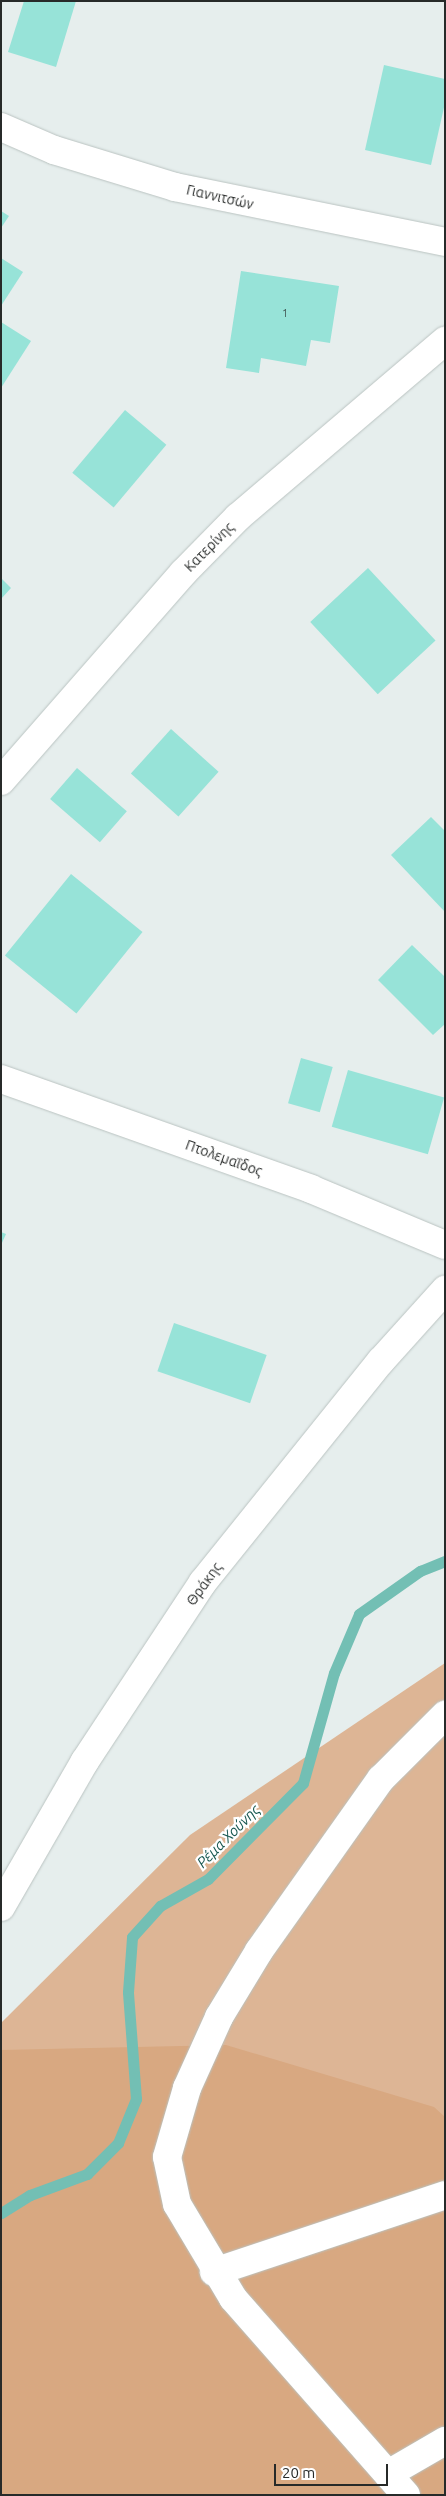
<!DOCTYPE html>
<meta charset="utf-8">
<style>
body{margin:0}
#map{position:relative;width:446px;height:2496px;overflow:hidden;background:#e6eeed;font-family:Ubuntu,sans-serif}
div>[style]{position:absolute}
.green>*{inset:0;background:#ddb595}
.forest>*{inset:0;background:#d8a881}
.stream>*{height:11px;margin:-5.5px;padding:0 5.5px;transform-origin:5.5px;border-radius:5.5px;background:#73bfb4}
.building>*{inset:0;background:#97e3d8;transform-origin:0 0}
.roads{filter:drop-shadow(0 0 1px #bac3c1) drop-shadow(0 0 1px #bac3c1)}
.minor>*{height:28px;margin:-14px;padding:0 14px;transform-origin:14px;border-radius:14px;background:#fff}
span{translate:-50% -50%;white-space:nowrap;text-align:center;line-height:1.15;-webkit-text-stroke:4.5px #fff;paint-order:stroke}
.number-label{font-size:11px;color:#435855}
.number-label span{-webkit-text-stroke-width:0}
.street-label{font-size:14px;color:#272a29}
.water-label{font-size:15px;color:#185851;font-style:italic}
.frame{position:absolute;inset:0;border:2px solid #272a29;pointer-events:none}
.scale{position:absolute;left:274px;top:2464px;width:114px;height:22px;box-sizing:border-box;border:2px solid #272a29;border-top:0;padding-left:6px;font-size:15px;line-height:18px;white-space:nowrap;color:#272a29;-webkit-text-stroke:4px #fff;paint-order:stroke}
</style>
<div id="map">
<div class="green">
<div style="clip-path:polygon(445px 1663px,445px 2495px,1px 2495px,1px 2023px,190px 1835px)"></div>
</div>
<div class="forest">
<div style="clip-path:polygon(226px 2045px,434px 2107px,445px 2117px,445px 2495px,1px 2495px,1px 2050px)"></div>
</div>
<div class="stream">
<div style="left:1px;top:2213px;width:34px;rotate:-32deg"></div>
<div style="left:30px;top:2195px;width:61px;rotate:-20.2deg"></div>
<div style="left:87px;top:2174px;width:44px;rotate:-45deg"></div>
<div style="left:118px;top:2143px;width:48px;rotate:-67.8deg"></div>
<div style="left:136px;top:2099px;width:107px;rotate:-94.3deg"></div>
<div style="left:128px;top:1992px;width:55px;rotate:-85.8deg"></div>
<div style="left:132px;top:1937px;width:42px;rotate:-47.9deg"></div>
<div style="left:160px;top:1906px;width:55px;rotate:-29.4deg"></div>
<div style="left:208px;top:1879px;width:135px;rotate:-45.3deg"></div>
<div style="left:303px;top:1783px;width:114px;rotate:-74.3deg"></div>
<div style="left:334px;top:1673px;width:64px;rotate:-67deg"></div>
<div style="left:359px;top:1614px;width:75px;rotate:-35.2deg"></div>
<div style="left:420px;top:1571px;width:27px;rotate:-22deg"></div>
</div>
<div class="building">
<div style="clip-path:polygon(24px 1px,76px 1px,56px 67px,8px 52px)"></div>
<div style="clip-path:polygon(384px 65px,445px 79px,445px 103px,431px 165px,365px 150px)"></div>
<div style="clip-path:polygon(1px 211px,9px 216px,1px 228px)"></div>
<div style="clip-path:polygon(1px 258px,23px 272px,1px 306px)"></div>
<div style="clip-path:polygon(241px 271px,339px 286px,330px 343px,311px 340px,306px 366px,261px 358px,259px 373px,226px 368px)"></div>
<div style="clip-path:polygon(1px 322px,31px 341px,1px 388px)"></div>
<div style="left:125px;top:410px;width:54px;height:82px;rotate:40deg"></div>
<div style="left:368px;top:568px;width:99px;height:79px;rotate:47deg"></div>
<div style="clip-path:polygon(1px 578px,11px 588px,1px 599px)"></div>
<div style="left:171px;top:729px;width:64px;height:60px;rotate:42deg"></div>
<div style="left:77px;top:768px;width:66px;height:41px;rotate:41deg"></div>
<div style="clip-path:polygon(431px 817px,445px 831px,445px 912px,391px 855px)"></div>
<div style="left:71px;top:874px;width:92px;height:105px;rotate:39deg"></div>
<div style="clip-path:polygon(412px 945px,445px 977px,445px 1024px,433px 1035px,378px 980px)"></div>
<div style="left:301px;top:1058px;width:33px;height:47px;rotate:16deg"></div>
<div style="left:348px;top:1070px;width:100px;height:59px;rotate:16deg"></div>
<div style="clip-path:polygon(1px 1232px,6px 1234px,1px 1245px)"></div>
<div style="left:174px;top:1323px;width:98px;height:51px;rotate:19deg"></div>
</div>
<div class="roads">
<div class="minor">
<div style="left:1px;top:127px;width:58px;rotate:23.5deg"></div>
<div style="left:54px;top:150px;width:127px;rotate:17deg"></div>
<div style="left:175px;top:187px;width:276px;rotate:11.5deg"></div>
<div style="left:1px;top:781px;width:276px;rotate:-48.8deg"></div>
<div style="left:183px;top:573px;width:78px;rotate:-45.5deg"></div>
<div style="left:238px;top:517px;width:272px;rotate:-40.4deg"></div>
<div style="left:1px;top:1079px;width:329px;rotate:19.5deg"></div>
<div style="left:311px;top:1189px;width:145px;rotate:22.7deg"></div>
<div style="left:1px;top:1907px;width:168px;rotate:-60.1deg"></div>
<div style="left:85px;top:1761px;width:214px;rotate:-56.6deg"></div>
<div style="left:203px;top:1582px;width:284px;rotate:-51.2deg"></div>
<div style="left:381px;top:1361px;width:96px;rotate:-48deg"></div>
<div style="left:214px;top:2272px;width:243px;rotate:-18.4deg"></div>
<div style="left:388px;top:2474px;width:66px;rotate:-30.1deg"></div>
<div style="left:406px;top:2495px;width:262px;rotate:-131.3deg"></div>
<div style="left:233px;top:2298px;width:109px;rotate:-120.8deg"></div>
<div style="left:177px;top:2204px;width:48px;rotate:-102deg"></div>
<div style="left:167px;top:2157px;width:72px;rotate:-73.8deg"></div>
<div style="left:187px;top:2088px;width:78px;rotate:-65.7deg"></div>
<div style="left:219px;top:2017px;width:77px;rotate:-58.8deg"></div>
<div style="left:259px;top:1951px;width:211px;rotate:-54.7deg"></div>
<div style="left:381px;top:1779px;width:91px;rotate:-45deg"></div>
</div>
</div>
<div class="number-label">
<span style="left:285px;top:313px">1</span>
</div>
<div class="street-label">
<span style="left:220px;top:197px;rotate:13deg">Γιαννιτσών</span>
<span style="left:209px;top:547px;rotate:-45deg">Κατερίνης</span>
<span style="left:224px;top:1158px;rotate:20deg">Πτολεμαΐδος</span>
<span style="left:204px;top:1584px;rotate:-54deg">Θράκης</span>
</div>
<div class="water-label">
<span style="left:228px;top:1836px;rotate:-45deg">Ρέμα Χούνης</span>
</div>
<div class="frame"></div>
<div class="scale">20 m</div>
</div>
